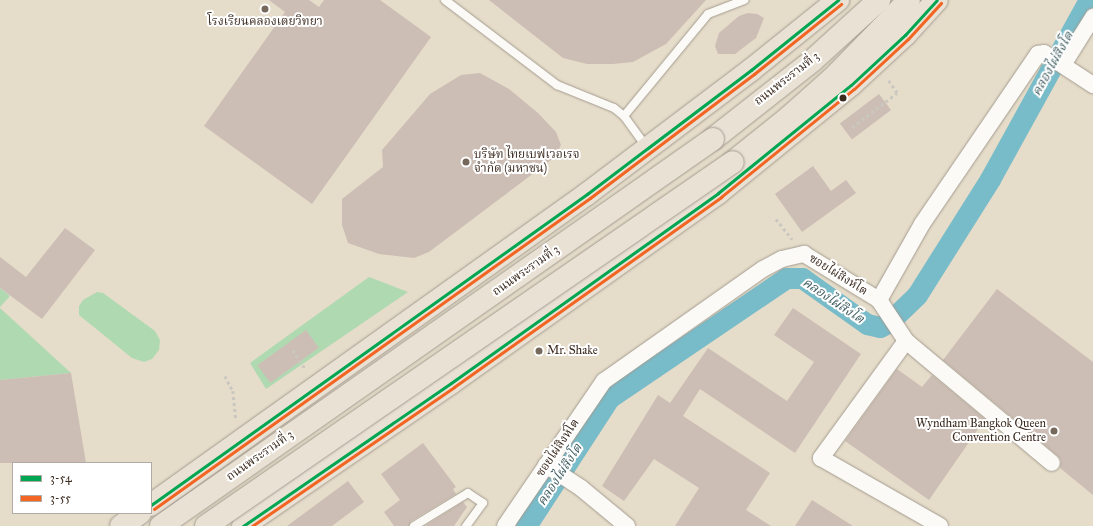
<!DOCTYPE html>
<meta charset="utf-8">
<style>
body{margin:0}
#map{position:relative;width:1093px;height:526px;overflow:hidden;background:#e5dcc9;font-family:"IM FELL Great Primer","Noto Serif Thai",serif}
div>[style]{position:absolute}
.green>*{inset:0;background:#afdab1}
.canal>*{height:21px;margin:-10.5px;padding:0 10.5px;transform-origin:10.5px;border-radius:10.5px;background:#78bbc9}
.building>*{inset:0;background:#cdbeb5;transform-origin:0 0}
.path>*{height:2.5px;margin-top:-1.25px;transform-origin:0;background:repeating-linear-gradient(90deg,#cac7c1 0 3px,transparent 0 6px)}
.roads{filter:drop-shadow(0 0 1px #a49c90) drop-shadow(0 0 1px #a49c90)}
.service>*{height:8px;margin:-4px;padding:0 4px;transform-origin:4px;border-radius:4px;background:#fbfaf7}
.minor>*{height:16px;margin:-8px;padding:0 8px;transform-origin:8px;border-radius:8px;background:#fbfaf7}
.primary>*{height:22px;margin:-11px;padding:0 11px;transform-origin:11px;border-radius:11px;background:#e9e1d4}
.bridges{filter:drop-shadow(0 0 1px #a49c90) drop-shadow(0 0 1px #a49c90)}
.primary-bridge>*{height:22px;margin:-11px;padding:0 11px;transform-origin:11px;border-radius:11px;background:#e9e1d4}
.bus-1>*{height:3px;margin:-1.5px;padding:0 1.5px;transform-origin:1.5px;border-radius:1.5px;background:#00a651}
.bus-2>*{height:3px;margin:-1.5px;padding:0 1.5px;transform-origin:1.5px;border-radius:1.5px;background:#f26522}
.dots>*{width:11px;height:11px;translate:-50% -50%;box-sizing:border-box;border:2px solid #fff;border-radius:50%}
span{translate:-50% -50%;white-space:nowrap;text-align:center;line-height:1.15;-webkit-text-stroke:4px #fff;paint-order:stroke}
.poi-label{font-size:12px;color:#3b2a1e}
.left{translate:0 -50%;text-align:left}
.right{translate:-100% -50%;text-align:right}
.street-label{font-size:12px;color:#3b2a1e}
.water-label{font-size:13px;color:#415e62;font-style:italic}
.legend{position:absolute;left:12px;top:462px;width:140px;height:52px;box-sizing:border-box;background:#fff;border:1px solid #b1aaa5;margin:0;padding:5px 7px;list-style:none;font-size:12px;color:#3b2a1e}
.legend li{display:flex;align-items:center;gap:8px;height:20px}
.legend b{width:20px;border:1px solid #b1aaa5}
</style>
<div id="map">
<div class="green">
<div style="clip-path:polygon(369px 277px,408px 292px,266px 389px,250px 363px)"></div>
<div style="clip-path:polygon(0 288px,10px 296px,0 307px)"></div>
<div style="clip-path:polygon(97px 292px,103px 293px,155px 331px,160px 340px,159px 350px,152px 359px,144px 362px,132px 358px,79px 315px,79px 306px,83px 300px)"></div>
<div style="clip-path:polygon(0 308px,71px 373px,0 380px)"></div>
</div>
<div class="canal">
<div style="left:526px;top:526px;width:153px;rotate:-57deg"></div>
<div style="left:609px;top:398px;width:214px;rotate:-34.1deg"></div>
<div style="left:786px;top:278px;width:16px"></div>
<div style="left:802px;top:278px;width:80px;rotate:35.3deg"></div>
<div style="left:867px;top:324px;width:13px;rotate:13deg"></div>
<div style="left:880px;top:327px;width:9px;rotate:-27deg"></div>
<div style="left:888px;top:323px;width:40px;rotate:-44deg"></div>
<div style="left:917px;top:295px;width:137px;rotate:-57.8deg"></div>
<div style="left:990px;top:179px;width:205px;rotate:-61.1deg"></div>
</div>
<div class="building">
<div style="clip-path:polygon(269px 0,309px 0,319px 7px,324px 0,380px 0,431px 37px,312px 204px,204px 126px,285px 12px)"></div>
<div style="clip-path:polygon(489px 0,706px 0,666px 44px,633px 62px,613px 64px,587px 64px,563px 58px)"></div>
<div style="clip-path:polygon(748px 13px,757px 14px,764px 18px,756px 38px,735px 54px,718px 54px,715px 46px,719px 33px,739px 16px)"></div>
<div style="clip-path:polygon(480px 73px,509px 89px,538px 113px,556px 132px,561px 145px,555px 157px,429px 252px,414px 258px,379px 254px,348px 243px,342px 225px,342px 199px,383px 167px,382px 150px,430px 94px,461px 75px)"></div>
<div style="left:879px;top:94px;width:20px;height:49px;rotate:53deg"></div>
<div style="clip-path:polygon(813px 166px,831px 191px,846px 180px,856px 193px,802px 232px,775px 194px)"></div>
<div style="clip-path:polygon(65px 228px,95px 250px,42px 319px,0 288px,0 257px,26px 277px)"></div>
<div style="clip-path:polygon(997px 289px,1093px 362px,1093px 495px,1060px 468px,1061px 460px,1058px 456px,943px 360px)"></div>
<div style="clip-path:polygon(793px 308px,861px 354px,795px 453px,700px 389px,683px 416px,770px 473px,746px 510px,771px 526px,675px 526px,699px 488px,654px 459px,624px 501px,602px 486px,658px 395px,670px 403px,708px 348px,787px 401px,814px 362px,774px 335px)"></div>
<div style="left:306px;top:330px;width:22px;height:60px;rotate:54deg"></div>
<div style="clip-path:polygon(897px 369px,922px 387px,932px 375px,985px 419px,929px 500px,845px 441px)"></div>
<div style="clip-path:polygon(71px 373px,86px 463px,0 463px,0 380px)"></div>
<div style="clip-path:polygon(423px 443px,456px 487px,453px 489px,456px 494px,411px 521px,409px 526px,394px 526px,384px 512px,400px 500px,381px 474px)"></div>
<div style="clip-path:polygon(348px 481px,364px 502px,332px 526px,287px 526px)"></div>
<div style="clip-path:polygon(812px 500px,853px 526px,795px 526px)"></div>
<div style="clip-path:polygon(463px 502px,467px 507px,454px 526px,425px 526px)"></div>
</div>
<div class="path">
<div style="left:852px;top:127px;width:56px;rotate:-37.1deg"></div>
<div style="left:897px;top:93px;width:16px;rotate:-125deg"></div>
<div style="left:776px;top:219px;width:26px;rotate:51deg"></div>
<div style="left:293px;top:350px;width:24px;rotate:57deg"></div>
<div style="left:225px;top:376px;width:17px;rotate:62deg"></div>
<div style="left:233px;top:391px;width:29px;rotate:84deg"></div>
</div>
<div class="roads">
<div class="service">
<div style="left:445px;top:0;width:141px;rotate:37.2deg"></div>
<div style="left:557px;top:85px;width:61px;rotate:22deg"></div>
<div style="left:614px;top:108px;width:13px;rotate:39deg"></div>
<div style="left:624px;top:116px;width:39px;rotate:54deg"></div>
<div style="left:624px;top:116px;width:132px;rotate:-50.5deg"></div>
<div style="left:708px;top:14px;width:39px;rotate:-21deg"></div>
<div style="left:414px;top:526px;width:63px;rotate:-31.4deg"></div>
<div style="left:468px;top:493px;width:18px;rotate:34deg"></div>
<div style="left:483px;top:503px;width:29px;rotate:126deg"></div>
</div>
<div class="minor">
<div style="left:1063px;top:65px;width:57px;rotate:-58deg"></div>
<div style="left:879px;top:300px;width:87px;rotate:-60.5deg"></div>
<div style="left:922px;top:224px;width:206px;rotate:-55.7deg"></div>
<div style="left:1038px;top:54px;width:6px;rotate:-9deg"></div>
<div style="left:1044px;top:53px;width:59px;rotate:33.1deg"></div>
<div style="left:906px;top:341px;width:190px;rotate:39.9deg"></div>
<div style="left:546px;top:465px;width:42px;rotate:33.3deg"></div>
<div style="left:581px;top:488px;width:60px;rotate:39.6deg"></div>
<div style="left:505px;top:526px;width:176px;rotate:-55.7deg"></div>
<div style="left:604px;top:381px;width:194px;rotate:-35.2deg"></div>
<div style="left:763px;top:269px;width:21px;rotate:-28deg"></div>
<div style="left:782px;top:259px;width:23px;rotate:-13deg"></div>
<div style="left:804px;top:254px;width:88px;rotate:31.5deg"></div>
<div style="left:879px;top:300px;width:49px;rotate:56.6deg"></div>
<div style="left:906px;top:341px;width:145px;rotate:126deg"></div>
<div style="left:821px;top:458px;width:137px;rotate:29.7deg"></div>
</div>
<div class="primary">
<div style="left:713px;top:139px;width:126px;rotate:-38.2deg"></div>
<div style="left:812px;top:61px;width:91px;rotate:-42.3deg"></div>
<div style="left:733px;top:162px;width:70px;rotate:-38.7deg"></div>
<div style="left:788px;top:118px;width:59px;rotate:-41.6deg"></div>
<div style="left:832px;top:79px;width:110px;rotate:-45.7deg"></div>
<div style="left:151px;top:505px;width:536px;rotate:-35.5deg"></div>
<div style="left:587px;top:194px;width:206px;rotate:-37.1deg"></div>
<div style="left:751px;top:70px;width:112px;rotate:-38.8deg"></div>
<div style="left:121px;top:526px;width:23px;rotate:-34deg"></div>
<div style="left:243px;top:526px;width:252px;rotate:-34.5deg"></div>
<div style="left:451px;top:383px;width:328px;rotate:-35.4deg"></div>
<div style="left:718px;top:193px;width:171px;rotate:-39.1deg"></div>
<div style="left:851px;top:85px;width:74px;rotate:-42.8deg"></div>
<div style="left:905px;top:35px;width:47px;rotate:-47.6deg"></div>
</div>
</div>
<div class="bridges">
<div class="primary-bridge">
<div style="left:161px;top:526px;width:674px;rotate:-35.03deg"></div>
<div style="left:206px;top:526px;width:640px;rotate:-34.63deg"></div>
</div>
</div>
<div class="bus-1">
<div style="left:151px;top:505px;width:536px;rotate:-35.5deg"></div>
<div style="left:587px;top:194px;width:206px;rotate:-37.1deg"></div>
<div style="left:751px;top:70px;width:112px;rotate:-38.8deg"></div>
<div style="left:243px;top:526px;width:252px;rotate:-34.5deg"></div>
<div style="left:451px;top:383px;width:328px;rotate:-35.4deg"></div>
<div style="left:718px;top:193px;width:171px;rotate:-39.1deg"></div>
<div style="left:851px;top:85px;width:74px;rotate:-42.8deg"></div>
<div style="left:905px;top:35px;width:47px;rotate:-47.6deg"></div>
</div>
<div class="bus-2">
<div style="left:154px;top:509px;width:536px;rotate:-35.5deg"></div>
<div style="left:590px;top:198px;width:206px;rotate:-37.1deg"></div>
<div style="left:754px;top:74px;width:112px;rotate:-38.8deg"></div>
<div style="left:252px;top:526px;width:245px;rotate:-34.5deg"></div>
<div style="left:454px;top:387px;width:328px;rotate:-35.4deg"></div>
<div style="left:721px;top:197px;width:171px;rotate:-39.1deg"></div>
<div style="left:854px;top:89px;width:74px;rotate:-42.8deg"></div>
<div style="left:908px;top:39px;width:49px;rotate:-47.5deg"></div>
</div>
<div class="dots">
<div style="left:265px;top:9px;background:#76685a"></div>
<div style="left:843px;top:98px;background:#3b2a1e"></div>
<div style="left:466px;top:162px;background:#76685a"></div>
<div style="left:539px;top:351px;background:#76685a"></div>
<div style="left:1054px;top:431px;background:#76685a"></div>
</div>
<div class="poi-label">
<span style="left:265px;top:22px">โรงเรียนคลองเตยวิทยา</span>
<span class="left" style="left:474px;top:162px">บริษัท ไทยเบฟเวอเรจ<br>จำกัด (มหาชน)</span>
<span class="left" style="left:547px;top:351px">Mr. Shake</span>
<span class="right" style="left:1046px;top:431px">Wyndham Bangkok Queen<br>Convention Centre</span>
</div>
<div class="street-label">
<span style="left:787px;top:79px;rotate:-38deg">ถนนพระรามที่ 3</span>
<span style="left:526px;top:271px;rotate:-35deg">ถนนพระรามที่ 3</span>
<span style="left:838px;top:275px;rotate:32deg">ซอยไผ่สิงห์โต</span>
<span style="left:558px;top:448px;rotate:-56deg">ซอยไผ่สิงห์โต</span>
<span style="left:260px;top:456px;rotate:-35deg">ถนนพระรามที่ 3</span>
</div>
<div class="water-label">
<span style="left:1053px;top:64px;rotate:-61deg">คลองไผ่สิงโต</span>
<span style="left:833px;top:301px;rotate:34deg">คลองไผ่สิงโต</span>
<span style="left:560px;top:475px;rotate:-57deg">คลองไผ่สิงโต</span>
</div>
<ul class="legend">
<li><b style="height:5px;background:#00a651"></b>3-54</li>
<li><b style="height:5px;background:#f26522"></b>3-55</li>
</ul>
</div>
